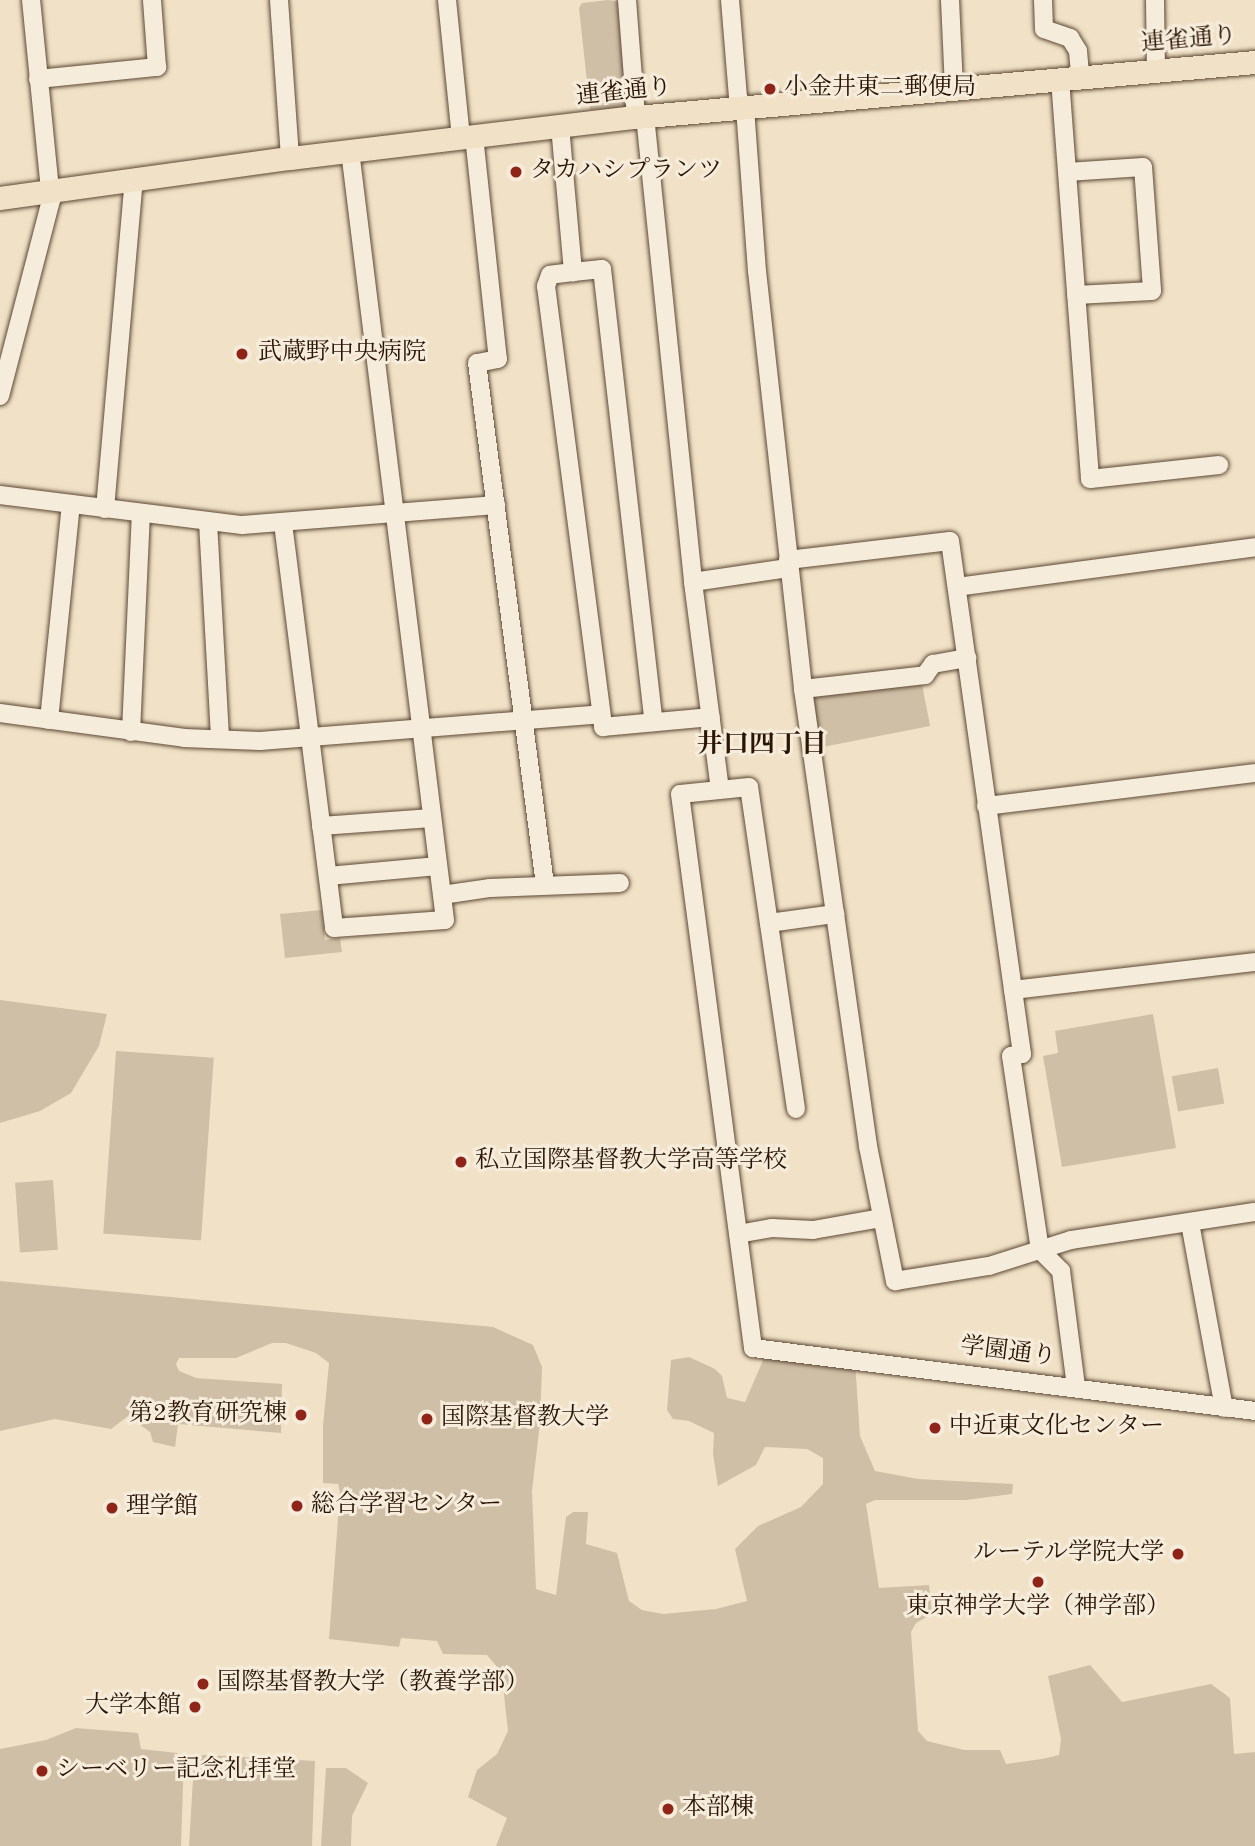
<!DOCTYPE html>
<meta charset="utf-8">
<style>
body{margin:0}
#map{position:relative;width:1255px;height:1846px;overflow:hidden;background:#f1e2c7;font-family:"Old Standard TT","Noto Serif JP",serif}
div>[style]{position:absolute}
.green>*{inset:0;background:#cfbfa6;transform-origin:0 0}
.roads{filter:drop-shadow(0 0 2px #5c4834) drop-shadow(0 0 2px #5c4834)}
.minor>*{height:18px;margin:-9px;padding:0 9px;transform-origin:9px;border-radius:9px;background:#f6ecdb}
.major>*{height:23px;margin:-11.5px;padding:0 11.5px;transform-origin:11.5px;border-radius:11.5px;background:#f1e2c7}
.dots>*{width:19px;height:19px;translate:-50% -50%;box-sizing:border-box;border:4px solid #f6ecdb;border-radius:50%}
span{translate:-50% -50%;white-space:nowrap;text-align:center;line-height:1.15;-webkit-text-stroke:6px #f6ecdb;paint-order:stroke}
.street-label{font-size:24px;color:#2a1403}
.poi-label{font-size:24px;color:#2a1403}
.left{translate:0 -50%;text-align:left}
.right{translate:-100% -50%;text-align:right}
.neighbourhood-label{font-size:26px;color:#2a1403;font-weight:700}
</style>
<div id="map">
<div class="green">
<div style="clip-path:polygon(608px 0,620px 2px,627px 108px,590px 110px,579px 8px,582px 3px)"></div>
<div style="left:920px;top:674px;width:53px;height:111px;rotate:79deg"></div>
<div style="clip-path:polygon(322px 910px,325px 940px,340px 938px,342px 952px,285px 958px,280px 914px)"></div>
<div style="clip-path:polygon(0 1000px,107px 1014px,99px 1046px,71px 1093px,40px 1111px,0 1123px)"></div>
<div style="clip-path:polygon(1153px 1014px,1176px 1148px,1062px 1167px,1043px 1056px,1058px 1053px,1055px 1031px)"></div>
<div style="left:116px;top:1051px;width:98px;height:183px;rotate:4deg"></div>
<div style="left:1218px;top:1068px;width:36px;height:47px;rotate:80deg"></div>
<div style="left:53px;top:1180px;width:70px;height:38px;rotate:86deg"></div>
<div style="clip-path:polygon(0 1281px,493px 1327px,533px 1345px,542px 1367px,540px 1423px,532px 1491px,536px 1589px,556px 1595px,566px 1517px,573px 1512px,588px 1512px,586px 1544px,617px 1553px,629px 1601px,642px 1610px,663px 1614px,716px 1609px,747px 1601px,735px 1549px,758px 1526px,801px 1507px,823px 1484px,823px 1458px,807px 1449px,765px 1447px,756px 1465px,718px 1486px,713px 1454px,714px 1433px,689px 1421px,673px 1419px,667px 1410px,671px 1360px,689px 1357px,715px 1369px,722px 1376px,727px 1398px,745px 1402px,764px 1358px,855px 1361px,860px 1436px,875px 1471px,918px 1479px,1013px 1484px,1012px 1494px,966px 1500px,875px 1500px,866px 1504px,879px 1588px,929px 1585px,932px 1614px,916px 1623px,911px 1632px,918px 1731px,927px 1741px,964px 1750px,1000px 1750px,1006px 1764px,1042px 1759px,1059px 1755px,1061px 1739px,1048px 1676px,1090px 1665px,1122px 1702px,1211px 1684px,1230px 1698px,1234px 1754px,1255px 1752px,1255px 1846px,496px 1846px,507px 1818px,468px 1797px,477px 1770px,497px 1754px,508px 1731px,503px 1686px,498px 1668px,487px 1655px,443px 1654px,437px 1641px,401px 1638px,399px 1647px,329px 1639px,340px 1492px,338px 1484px,323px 1483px,323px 1426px,329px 1363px,316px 1353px,286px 1343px,272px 1343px,236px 1358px,179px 1358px,176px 1364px,179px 1371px,196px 1378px,282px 1384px,281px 1433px,178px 1424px,175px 1447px,153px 1442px,150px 1432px,128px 1416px,111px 1429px,55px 1419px,0 1431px)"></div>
<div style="clip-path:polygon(76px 1728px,138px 1733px,141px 1749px,177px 1753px,184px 1758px,181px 1846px,0 1846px,0 1749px,46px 1740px)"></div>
<div style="clip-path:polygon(203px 1755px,315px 1761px,312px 1846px,189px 1846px,194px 1762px)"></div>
<div style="clip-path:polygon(326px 1768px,346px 1768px,368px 1783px,352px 1816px,351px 1846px,321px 1846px)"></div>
</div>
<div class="roads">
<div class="minor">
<div style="left:279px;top:0;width:158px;rotate:86deg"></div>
<div style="left:447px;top:0;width:138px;rotate:84.2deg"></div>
<div style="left:627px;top:0;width:117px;rotate:85.6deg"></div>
<div style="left:730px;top:0;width:98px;rotate:85.3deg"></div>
<div style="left:738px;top:98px;width:12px;rotate:55deg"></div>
<div style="left:745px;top:108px;width:163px;rotate:85.8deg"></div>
<div style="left:757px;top:271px;width:421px;rotate:83.7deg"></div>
<div style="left:803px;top:689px;width:462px;rotate:81.9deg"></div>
<div style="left:868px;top:1146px;width:138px;rotate:78.7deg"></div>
<div style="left:895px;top:1281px;width:95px;rotate:-9.1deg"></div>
<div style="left:989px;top:1266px;width:86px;rotate:-17.6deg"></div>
<div style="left:1071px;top:1240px;width:186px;rotate:-8.7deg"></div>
<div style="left:950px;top:0;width:89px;rotate:87.4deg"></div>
<div style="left:1043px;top:0;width:29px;rotate:88deg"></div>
<div style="left:1044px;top:29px;width:28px;rotate:19deg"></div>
<div style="left:1070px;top:38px;width:15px;rotate:58deg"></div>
<div style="left:1078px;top:51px;width:25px;rotate:85deg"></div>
<div style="left:1155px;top:0;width:69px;rotate:89.2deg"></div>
<div style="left:38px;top:79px;width:120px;rotate:-5.8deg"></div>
<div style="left:157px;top:67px;width:67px;rotate:-94.3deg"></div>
<div style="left:1060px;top:79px;width:401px;rotate:85.7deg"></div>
<div style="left:1090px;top:479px;width:130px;rotate:-6.2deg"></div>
<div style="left:645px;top:116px;width:468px;rotate:84.1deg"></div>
<div style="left:693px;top:582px;width:209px;rotate:82.6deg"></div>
<div style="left:560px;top:126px;width:147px;rotate:84.9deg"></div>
<div style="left:573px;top:272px;width:23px;rotate:173deg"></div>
<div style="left:550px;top:275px;width:12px;rotate:110deg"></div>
<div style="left:546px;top:286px;width:445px;rotate:82.6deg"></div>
<div style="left:603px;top:727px;width:108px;rotate:-5.3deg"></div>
<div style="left:474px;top:136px;width:224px;rotate:83.9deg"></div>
<div style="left:498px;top:359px;width:21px;rotate:169deg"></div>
<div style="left:477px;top:363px;width:526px;rotate:82.58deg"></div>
<div style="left:1067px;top:172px;width:76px;rotate:-3.8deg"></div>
<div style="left:1143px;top:167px;width:124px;rotate:85.8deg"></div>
<div style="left:1152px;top:291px;width:76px;rotate:177deg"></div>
<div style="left:573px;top:272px;width:29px;rotate:-6deg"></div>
<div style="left:602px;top:269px;width:456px;rotate:83.5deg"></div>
<div style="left:0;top:396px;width:203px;rotate:-75.4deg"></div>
<div style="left:51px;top:200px;width:201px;rotate:-95.7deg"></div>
<div style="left:0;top:495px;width:244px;rotate:7.1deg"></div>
<div style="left:242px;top:525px;width:255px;rotate:-4.5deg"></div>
<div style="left:105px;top:509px;width:331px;rotate:-85deg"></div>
<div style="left:208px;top:522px;width:217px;rotate:86.8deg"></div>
<div style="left:283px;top:523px;width:408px;rotate:82.8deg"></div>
<div style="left:334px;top:928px;width:111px;rotate:-4.1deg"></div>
<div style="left:445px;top:920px;width:775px;rotate:-97.04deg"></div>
<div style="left:788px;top:560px;width:163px;rotate:-6.7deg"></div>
<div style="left:950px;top:541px;width:518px;rotate:82.01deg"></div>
<div style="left:1022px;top:1054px;width:11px;rotate:170deg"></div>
<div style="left:1011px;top:1056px;width:196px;rotate:81.5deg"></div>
<div style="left:1040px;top:1250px;width:30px;rotate:45deg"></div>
<div style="left:1061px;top:1271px;width:117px;rotate:82.6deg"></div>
<div style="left:693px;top:582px;width:96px;rotate:-8.4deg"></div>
<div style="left:957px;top:587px;width:301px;rotate:-7.6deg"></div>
<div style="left:803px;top:689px;width:123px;rotate:-6.5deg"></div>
<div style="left:925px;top:675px;width:14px;rotate:-54deg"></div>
<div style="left:933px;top:664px;width:35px;rotate:-10deg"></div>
<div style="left:0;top:713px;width:186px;rotate:7.7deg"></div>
<div style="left:184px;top:738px;width:76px;rotate:2.3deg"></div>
<div style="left:260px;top:741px;width:342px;rotate:-4.5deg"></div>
<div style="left:49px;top:720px;width:217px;rotate:-84.2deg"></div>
<div style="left:131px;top:732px;width:219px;rotate:-87.4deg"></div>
<div style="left:986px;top:806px;width:271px;rotate:-7deg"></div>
<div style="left:321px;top:826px;width:111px;rotate:-4.1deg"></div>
<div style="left:328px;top:876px;width:110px;rotate:-5.2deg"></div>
<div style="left:442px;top:895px;width:49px;rotate:-8.3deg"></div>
<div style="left:490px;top:888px;width:130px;rotate:-2.2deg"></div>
<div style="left:769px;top:923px;width:67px;rotate:-7.8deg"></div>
<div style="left:1013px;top:990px;width:244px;rotate:-6.6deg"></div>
<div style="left:796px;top:1109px;width:325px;rotate:-98.3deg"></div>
<div style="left:749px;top:787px;width:69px;rotate:174.2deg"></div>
<div style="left:680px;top:794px;width:559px;rotate:82.49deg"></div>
<div style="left:753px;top:1348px;width:506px;rotate:7.15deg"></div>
<div style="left:1190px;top:1223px;width:188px;rotate:79.6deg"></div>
<div style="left:738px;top:1234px;width:35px;rotate:-10deg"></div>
<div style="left:772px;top:1228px;width:41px;rotate:2.8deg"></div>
<div style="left:813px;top:1230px;width:70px;rotate:-9.9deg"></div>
</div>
<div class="major">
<div style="left:0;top:198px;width:293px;rotate:-7.9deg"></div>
<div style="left:290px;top:158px;width:348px;rotate:-6.8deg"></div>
<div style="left:636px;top:117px;width:621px;rotate:-5.08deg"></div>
</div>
</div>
<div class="dots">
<div style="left:770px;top:89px;background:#8f2418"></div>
<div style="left:516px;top:172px;background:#8f2418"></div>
<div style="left:242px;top:354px;background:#8f2418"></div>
<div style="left:461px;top:1162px;background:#8f2418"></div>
<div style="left:301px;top:1415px;background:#8f2418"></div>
<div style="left:427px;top:1419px;background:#8f2418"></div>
<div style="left:935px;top:1428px;background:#8f2418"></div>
<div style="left:297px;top:1506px;background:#8f2418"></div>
<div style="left:112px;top:1508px;background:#8f2418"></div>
<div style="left:1178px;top:1554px;background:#8f2418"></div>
<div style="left:1038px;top:1582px;background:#8f2418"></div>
<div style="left:203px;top:1684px;background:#8f2418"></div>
<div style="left:195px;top:1707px;background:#8f2418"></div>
<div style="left:42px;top:1771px;background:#8f2418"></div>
<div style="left:668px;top:1809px;background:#8f2418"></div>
</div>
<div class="street-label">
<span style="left:1189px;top:41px;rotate:-5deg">連雀通り</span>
<span style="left:624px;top:93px;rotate:-6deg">連雀通り</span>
<span style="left:1008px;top:1353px;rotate:7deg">学園通り</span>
</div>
<div class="poi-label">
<span class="left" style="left:784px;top:89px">小金井東二郵便局</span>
<span class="left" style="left:530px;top:172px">タカハシプランツ</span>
<span class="left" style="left:258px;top:354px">武蔵野中央病院</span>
<span class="left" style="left:475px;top:1162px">私立国際基督教大学高等学校</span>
<span class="right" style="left:287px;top:1415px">第2教育研究棟</span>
<span class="left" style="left:441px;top:1419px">国際基督教大学</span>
<span class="left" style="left:949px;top:1428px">中近東文化センター</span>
<span class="left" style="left:311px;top:1506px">総合学習センター</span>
<span class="left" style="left:126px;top:1508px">理学館</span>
<span class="right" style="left:1164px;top:1554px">ルーテル学院大学</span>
<span style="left:1038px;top:1608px">東京神学大学（神学部）</span>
<span class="left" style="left:217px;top:1684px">国際基督教大学（教養学部）</span>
<span class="right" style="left:181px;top:1707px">大学本館</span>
<span class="left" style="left:56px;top:1771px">シーベリー記念礼拝堂</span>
<span class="left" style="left:682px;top:1809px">本部棟</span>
</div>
<div class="neighbourhood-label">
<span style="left:762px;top:746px">井口四丁目</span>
</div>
</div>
